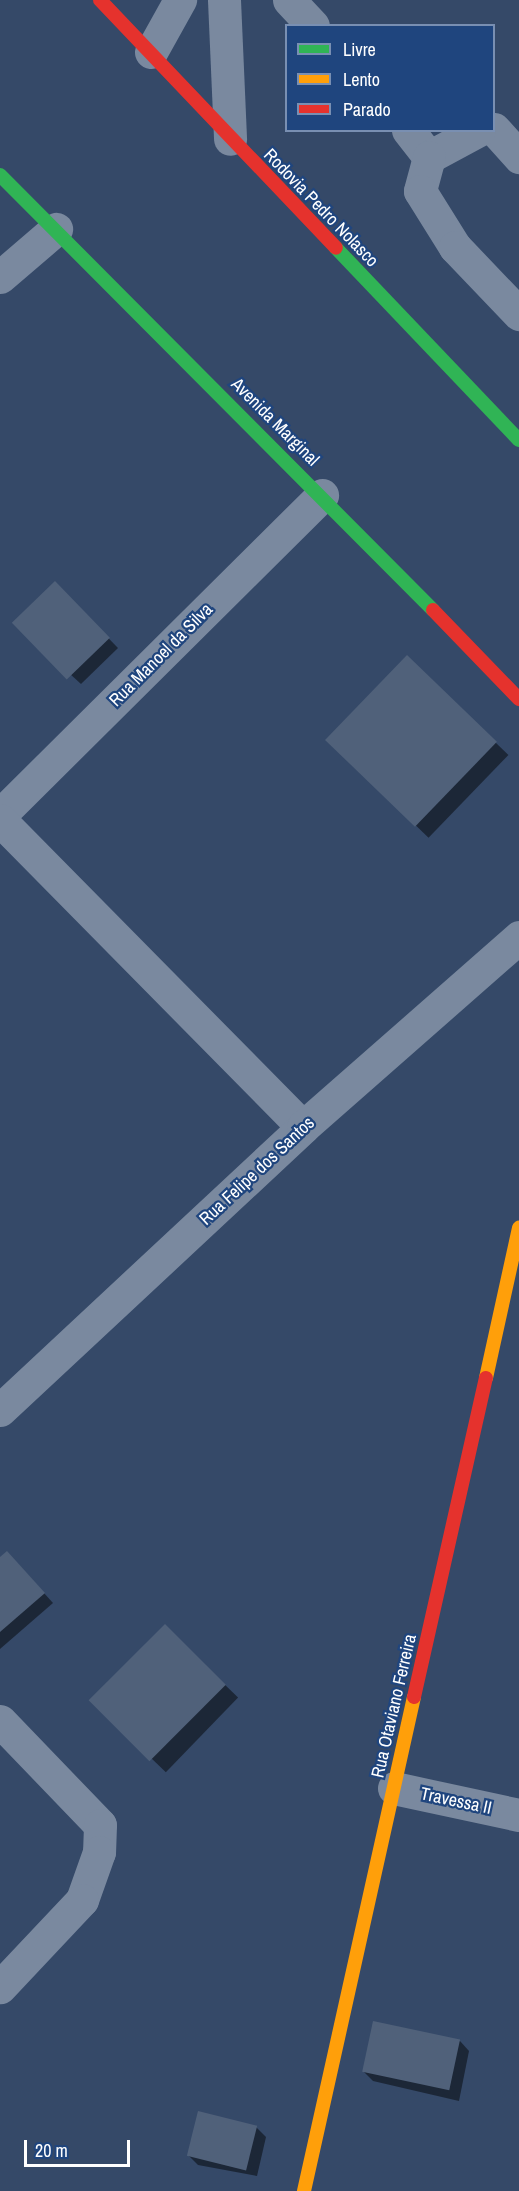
<!DOCTYPE html>
<style>
body{margin:0}
#map{position:relative;width:519px;height:2191px;overflow:hidden;background:#354968;font-family:"Archivo Narrow",sans-serif}
div>[style]{position:absolute}
.shadow>*{inset:0;background:#0007;transform-origin:0 0}
.building>*{inset:0;background:#50617a;transform-origin:0 0}
.street>*{height:33px;margin:-16.5px;padding:0 16.5px;transform-origin:16.5px;border-radius:16.5px;background:#7a899f}
.fast>*{height:14px;margin:-7px;padding:0 7px;transform-origin:7px;border-radius:7px;background:#30b455}
.slow>*{height:14px;margin:-7px;padding:0 7px;transform-origin:7px;border-radius:7px;background:#ff9f0a}
.jam>*{height:14px;margin:-7px;padding:0 7px;transform-origin:7px;border-radius:7px;background:#e5322d}
span{translate:-50% -50%;white-space:nowrap;text-align:center;line-height:1.15;-webkit-text-stroke:4.5px #1f457e;paint-order:stroke}
.street-label{font-size:18px;color:#fff}
.legend{position:absolute;left:285px;top:24px;width:210px;height:108px;box-sizing:border-box;background:#1f457e;border:2px solid #798fb2;margin:0;padding:8px 10px;list-style:none;font-size:18px;color:#fff}
.legend li{display:flex;align-items:center;gap:12px;height:30px}
.legend b{width:30px;border:2px solid #798fb2}
.scale{position:absolute;left:24px;top:2140px;width:106px;height:27px;box-sizing:border-box;border:3px solid #fff;border-top:0;padding-left:8px;font-size:18px;line-height:21px;white-space:nowrap;color:#fff;-webkit-text-stroke:4px #1f457e;paint-order:stroke}
</style>
<div id="map">
<div class="shadow">
<div style="clip-path:polygon(55px 583px,118px 648px,81px 684px,24px 632px)"></div>
<div style="left:407px;top:657px;width:141px;height:115px;rotate:44deg"></div>
<div style="clip-path:polygon(0 1559px,16px 1562px,53px 1603px,0 1649px)"></div>
<div style="left:164px;top:1626px;width:103px;height:104px;rotate:44deg"></div>
<div style="clip-path:polygon(460px 2041px,469px 2051px,459px 2101px,373px 2081px,364px 2072px)"></div>
<div style="clip-path:polygon(256px 2127px,266px 2137px,257px 2176px,198px 2165px,189px 2156px)"></div>
</div>
<div class="building">
<div style="left:55px;top:581px;width:79px;height:60px;rotate:46deg"></div>
<div style="left:407px;top:655px;width:125px;height:118px;rotate:44deg"></div>
<div style="clip-path:polygon(7px 1551px,45px 1593px,0 1632px,0 1557px)"></div>
<div style="left:165px;top:1624px;width:86px;height:108px;rotate:45deg"></div>
<div style="left:373px;top:2021px;width:89px;height:52px;rotate:12deg"></div>
<div style="left:198px;top:2111px;width:61px;height:46px;rotate:14deg"></div>
</div>
<div class="street">
<div style="left:224px;top:0;width:139px;rotate:87.5deg"></div>
<div style="left:289px;top:0;width:35px;rotate:47deg"></div>
<div style="left:151px;top:52px;width:60px;rotate:-60.9deg"></div>
<div style="left:494px;top:129px;width:38px;rotate:48deg"></div>
<div style="left:408px;top:130px;width:34px;rotate:52deg"></div>
<div style="left:479px;top:130px;width:57px;rotate:151.6deg"></div>
<div style="left:429px;top:157px;width:35px;rotate:105deg"></div>
<div style="left:420px;top:191px;width:66px;rotate:58deg"></div>
<div style="left:455px;top:247px;width:93px;rotate:46.3deg"></div>
<div style="left:0;top:277px;width:74px;rotate:-40.6deg"></div>
<div style="left:0;top:815px;width:454px;rotate:-44.8deg"></div>
<div style="left:0;top:820px;width:431px;rotate:45.4deg"></div>
<div style="left:0;top:1410px;width:415px;rotate:-43deg"></div>
<div style="left:303px;top:1127px;width:288px;rotate:-41.3deg"></div>
<div style="left:0;top:1721px;width:144px;rotate:46.1deg"></div>
<div style="left:100px;top:1825px;width:27px;rotate:92deg"></div>
<div style="left:99px;top:1852px;width:51px;rotate:109.5deg"></div>
<div style="left:82px;top:1900px;width:120px;rotate:133.3deg"></div>
<div style="left:394px;top:1788px;width:128px;rotate:12.2deg"></div>
</div>
<div class="fast">
<div style="left:0;top:175px;width:614px;rotate:45.13deg"></div>
<div style="left:336px;top:248px;width:265px;rotate:46.4deg"></div>
</div>
<div class="slow">
<div style="left:486px;top:1378px;width:154px;rotate:-77.6deg"></div>
<div style="left:304px;top:2191px;width:506px;rotate:-77.45deg"></div>
</div>
<div class="jam">
<div style="left:100px;top:0;width:342px;rotate:46.4deg"></div>
<div style="left:433px;top:610px;width:124px;rotate:46deg"></div>
<div style="left:414px;top:1697px;width:327px;rotate:-77.3deg"></div>
</div>
<div class="street-label">
<span style="left:321px;top:208px;rotate:46deg">Rodovia Pedro Nolasco</span>
<span style="left:275px;top:422px;rotate:45deg">Avenida Marginal</span>
<span style="left:161px;top:655px;rotate:-45deg">Rua Manoel da Silva</span>
<span style="left:257px;top:1171px;rotate:-43deg">Rua Felipe dos Santos</span>
<span style="left:394px;top:1706px;rotate:-77deg">Rua Otaviano Ferreira</span>
<span style="left:456px;top:1801px;rotate:12deg">Travessa II</span>
</div>
<ul class="legend">
<li><b style="height:8px;background:#30b455"></b>Livre</li>
<li><b style="height:8px;background:#ff9f0a"></b>Lento</li>
<li><b style="height:8px;background:#e5322d"></b>Parado</li>
</ul>
<div class="scale">20 m</div>
</div>
